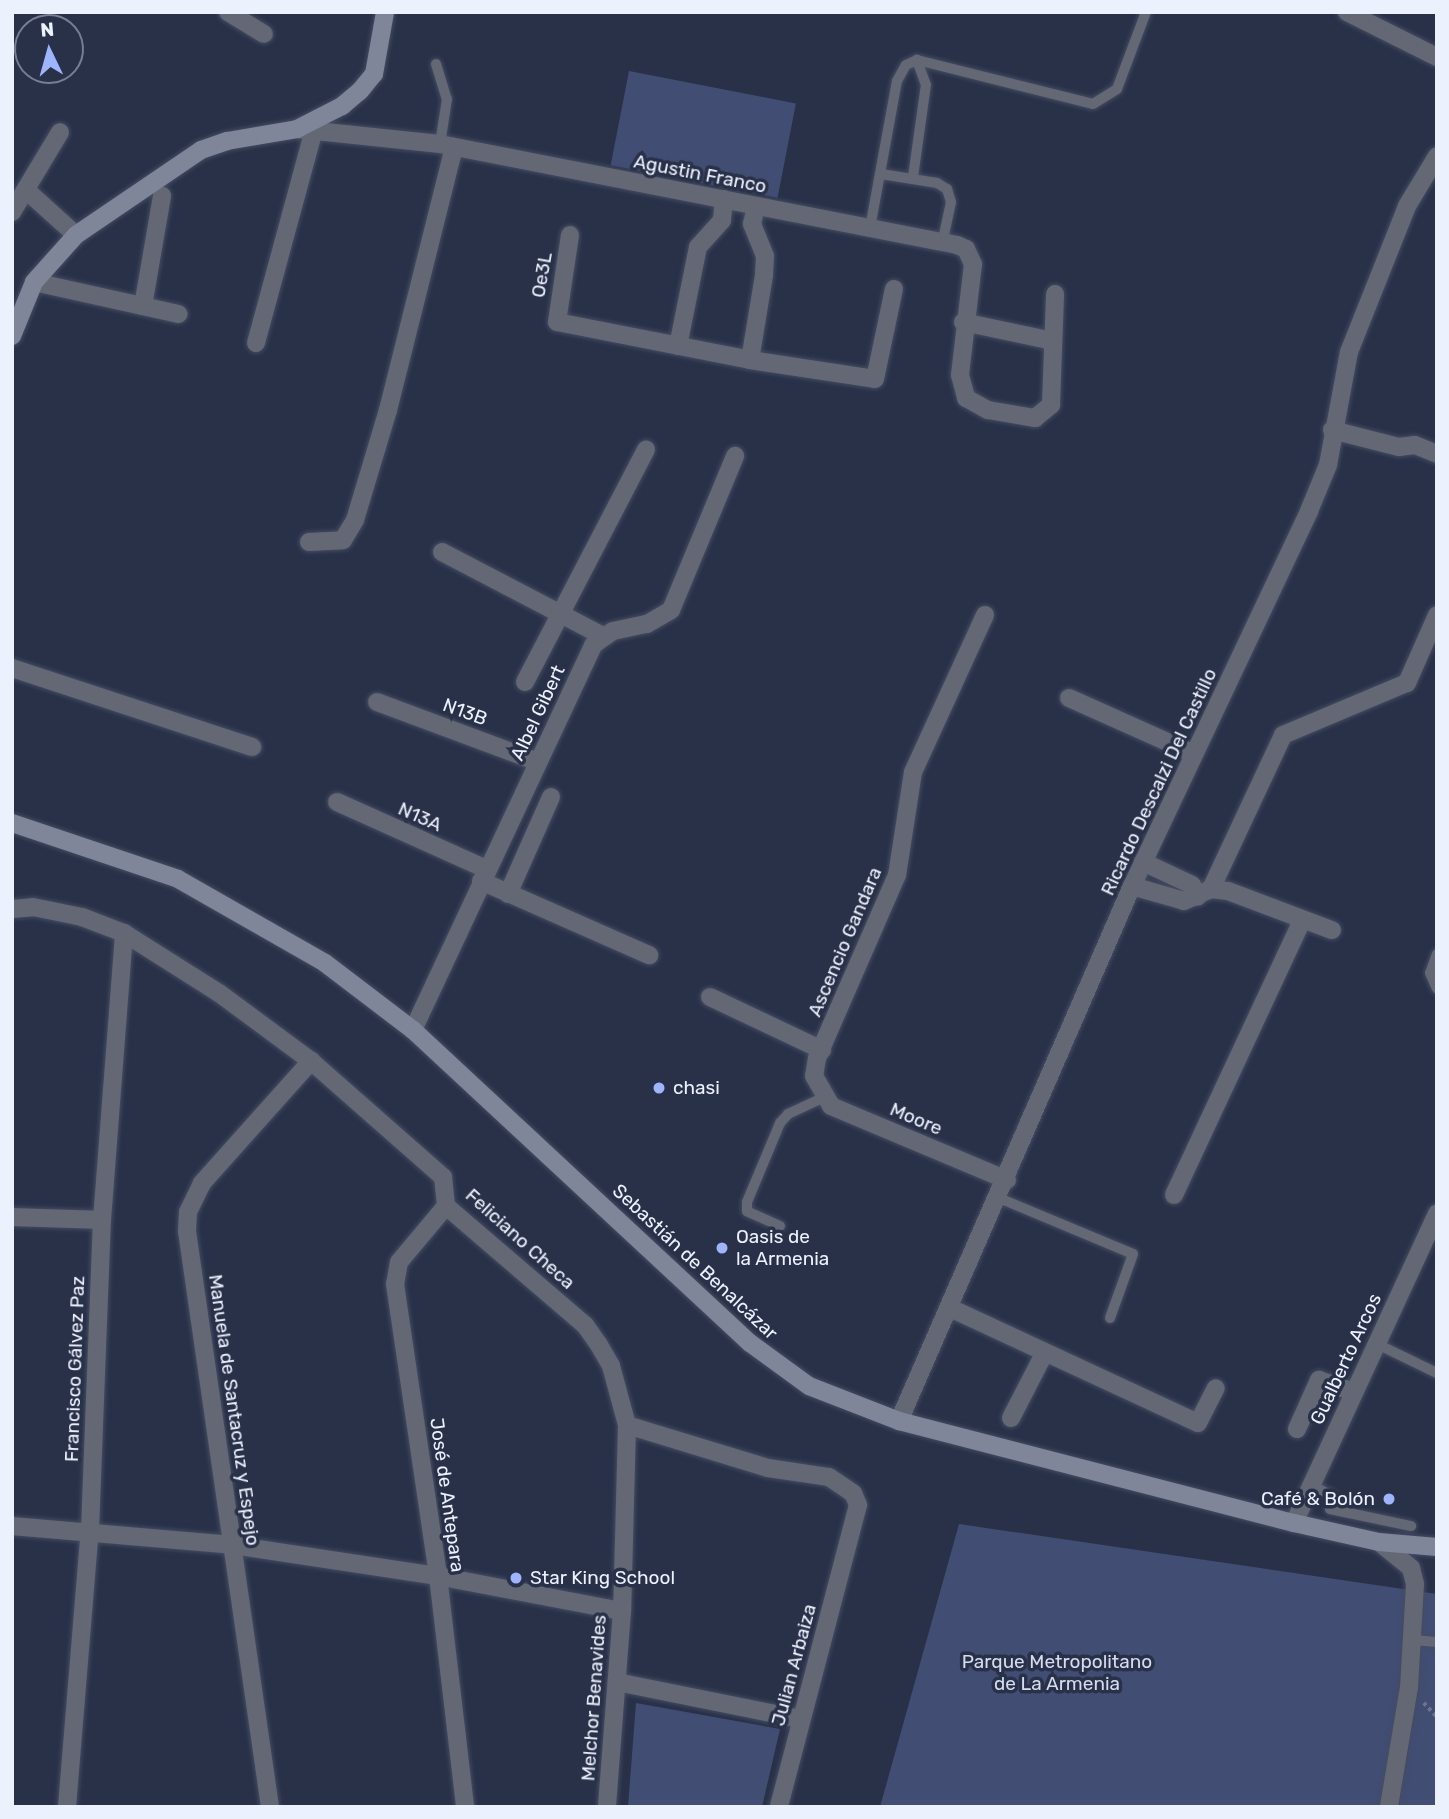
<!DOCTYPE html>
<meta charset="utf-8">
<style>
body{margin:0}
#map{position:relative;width:1449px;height:1819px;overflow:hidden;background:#293149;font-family:Rubik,sans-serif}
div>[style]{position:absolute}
.green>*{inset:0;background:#424d74;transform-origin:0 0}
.path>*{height:3.5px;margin-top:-1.75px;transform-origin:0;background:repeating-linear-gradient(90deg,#6d7488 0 3.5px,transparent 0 7px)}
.roads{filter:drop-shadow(0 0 2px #444c62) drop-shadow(0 0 2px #444c62)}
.lane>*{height:10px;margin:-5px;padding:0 5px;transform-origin:5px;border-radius:5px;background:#646875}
.street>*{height:18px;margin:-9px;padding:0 9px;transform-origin:9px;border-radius:9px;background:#646875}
.secondary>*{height:18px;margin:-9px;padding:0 9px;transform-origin:9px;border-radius:9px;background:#80869a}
.dots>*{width:19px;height:19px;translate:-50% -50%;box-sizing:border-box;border:4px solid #293149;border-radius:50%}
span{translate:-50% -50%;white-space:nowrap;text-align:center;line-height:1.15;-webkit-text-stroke:7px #293149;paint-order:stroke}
.street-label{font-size:19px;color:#ecf1fe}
.poi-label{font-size:19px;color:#ecf1fe}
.left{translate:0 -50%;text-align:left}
.right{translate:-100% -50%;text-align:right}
.park-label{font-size:19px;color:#d5dcef}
.frame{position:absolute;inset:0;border:14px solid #ecf1fe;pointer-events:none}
.north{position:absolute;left:14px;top:14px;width:70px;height:70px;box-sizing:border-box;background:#293149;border:2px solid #777e91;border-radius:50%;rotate:355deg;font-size:19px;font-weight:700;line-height:28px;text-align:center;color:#ecf1fe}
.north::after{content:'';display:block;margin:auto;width:24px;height:32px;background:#9eb4fd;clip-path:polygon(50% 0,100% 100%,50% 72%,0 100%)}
</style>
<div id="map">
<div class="green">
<div style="left:629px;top:71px;width:170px;height:96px;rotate:11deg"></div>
<div style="clip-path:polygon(959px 1524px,1437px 1594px,1437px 1807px,880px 1807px)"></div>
<div style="clip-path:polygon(636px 1703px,780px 1729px,762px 1807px,628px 1807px)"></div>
</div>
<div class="path">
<div style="left:1424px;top:1703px;width:19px;rotate:47deg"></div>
</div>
<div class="roads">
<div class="lane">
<div style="left:917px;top:60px;width:181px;rotate:14deg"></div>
<div style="left:1093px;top:104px;width:28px;rotate:-32deg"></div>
<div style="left:1117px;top:89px;width:82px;rotate:-69.4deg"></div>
<div style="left:436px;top:64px;width:37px;rotate:73deg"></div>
<div style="left:447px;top:99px;width:46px;rotate:98.8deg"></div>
<div style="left:881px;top:174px;width:57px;rotate:9.1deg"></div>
<div style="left:937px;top:183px;width:12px;rotate:31deg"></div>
<div style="left:947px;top:189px;width:14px;rotate:73deg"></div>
<div style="left:951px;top:202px;width:40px;rotate:102deg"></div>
<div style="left:913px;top:177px;width:93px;rotate:-82deg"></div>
<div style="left:926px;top:85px;width:27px;rotate:-110deg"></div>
<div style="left:870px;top:228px;width:149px;rotate:-79.6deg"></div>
<div style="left:897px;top:81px;width:18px;rotate:-61deg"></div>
<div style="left:906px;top:65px;width:12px;rotate:-24deg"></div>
<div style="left:1437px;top:954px;width:20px;rotate:110deg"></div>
<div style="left:1430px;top:973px;width:17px;rotate:66deg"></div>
<div style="left:999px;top:1198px;width:145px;rotate:22.7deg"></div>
<div style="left:1133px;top:1254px;width:68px;rotate:109.8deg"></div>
<div style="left:780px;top:1226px;width:36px;rotate:-156deg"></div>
<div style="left:747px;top:1211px;width:9px;rotate:-90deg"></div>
<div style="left:747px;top:1202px;width:86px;rotate:-67.3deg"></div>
<div style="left:780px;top:1123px;width:12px;rotate:-48deg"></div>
<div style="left:788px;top:1114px;width:38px;rotate:-25deg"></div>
<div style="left:1377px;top:1344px;width:67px;rotate:25.8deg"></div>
<div style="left:1311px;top:1485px;width:25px;rotate:27deg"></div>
<div style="left:1333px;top:1496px;width:13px;rotate:103deg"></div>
<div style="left:1330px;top:1509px;width:83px;rotate:11.9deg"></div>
<div style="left:1413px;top:1640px;width:24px;rotate:5deg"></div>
</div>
<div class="street">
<div style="left:228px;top:12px;width:42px;rotate:31.4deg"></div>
<div style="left:1347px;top:12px;width:101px;rotate:26.6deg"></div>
<div style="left:297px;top:129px;width:144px;rotate:6deg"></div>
<div style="left:440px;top:144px;width:527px;rotate:11.05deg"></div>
<div style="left:957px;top:245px;width:10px;rotate:24deg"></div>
<div style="left:966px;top:249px;width:17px;rotate:65deg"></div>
<div style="left:973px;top:264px;width:112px;rotate:96.7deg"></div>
<div style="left:960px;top:375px;width:24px;rotate:75deg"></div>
<div style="left:966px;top:398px;width:25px;rotate:29deg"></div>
<div style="left:988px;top:410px;width:48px;rotate:9.7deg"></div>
<div style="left:1035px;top:418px;width:21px;rotate:-39deg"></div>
<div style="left:1051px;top:405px;width:111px;rotate:-87.9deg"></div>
<div style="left:26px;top:190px;width:67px;rotate:42deg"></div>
<div style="left:12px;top:212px;width:93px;rotate:-59deg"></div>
<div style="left:570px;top:235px;width:88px;rotate:98.5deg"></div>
<div style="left:557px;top:322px;width:197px;rotate:11.1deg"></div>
<div style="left:750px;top:360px;width:126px;rotate:8.6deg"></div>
<div style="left:875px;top:379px;width:92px;rotate:-78.1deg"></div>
<div style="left:34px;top:282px;width:148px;rotate:12.5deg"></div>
<div style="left:143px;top:306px;width:112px;rotate:-80.2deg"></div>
<div style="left:963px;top:322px;width:92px;rotate:11.9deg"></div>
<div style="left:256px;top:343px;width:222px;rotate:-74.8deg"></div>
<div style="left:678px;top:346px;width:101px;rotate:-78.6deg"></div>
<div style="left:698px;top:247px;width:36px;rotate:-48deg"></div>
<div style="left:722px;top:220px;width:21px;rotate:-85deg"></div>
<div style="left:750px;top:360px;width:86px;rotate:-80.6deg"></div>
<div style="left:764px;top:275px;width:19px;rotate:-87deg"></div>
<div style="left:765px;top:256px;width:35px;rotate:-112deg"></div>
<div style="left:752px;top:224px;width:18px;rotate:-77deg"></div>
<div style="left:1332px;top:430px;width:69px;rotate:14.2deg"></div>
<div style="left:1399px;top:447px;width:16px;rotate:-7deg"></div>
<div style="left:1415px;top:445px;width:24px;rotate:22deg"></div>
<div style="left:309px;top:542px;width:34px;rotate:-3deg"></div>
<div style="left:343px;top:540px;width:23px;rotate:-59deg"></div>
<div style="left:355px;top:520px;width:115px;rotate:-73.3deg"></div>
<div style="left:388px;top:410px;width:271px;rotate:-75.9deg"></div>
<div style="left:442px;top:552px;width:182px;rotate:27.6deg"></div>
<div style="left:985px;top:615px;width:173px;rotate:114.6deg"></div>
<div style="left:913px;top:772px;width:104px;rotate:98.8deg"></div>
<div style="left:897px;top:875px;width:200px;rotate:113.6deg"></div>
<div style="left:817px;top:1058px;width:18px;rotate:99deg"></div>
<div style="left:814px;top:1076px;width:34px;rotate:60deg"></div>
<div style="left:831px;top:1106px;width:191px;rotate:22.8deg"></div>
<div style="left:12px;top:668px;width:253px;rotate:18.2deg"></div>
<div style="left:525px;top:682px;width:262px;rotate:-62.5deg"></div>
<div style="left:1069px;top:698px;width:137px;rotate:24.1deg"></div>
<div style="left:377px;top:702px;width:172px;rotate:20.4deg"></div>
<div style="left:337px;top:802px;width:163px;rotate:24.2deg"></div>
<div style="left:1143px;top:862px;width:54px;rotate:25.1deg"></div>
<div style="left:1192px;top:885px;width:13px;rotate:63deg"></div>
<div style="left:481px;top:881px;width:184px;rotate:23.8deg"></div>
<div style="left:1132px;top:886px;width:54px;rotate:16.1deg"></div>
<div style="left:1184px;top:901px;width:30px;rotate:-24deg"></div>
<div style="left:1211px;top:889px;width:17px;rotate:7deg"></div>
<div style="left:1228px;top:891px;width:111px;rotate:20.6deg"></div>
<div style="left:1211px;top:889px;width:170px;rotate:-64.9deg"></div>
<div style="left:1283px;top:735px;width:134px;rotate:-22.8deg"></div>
<div style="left:1407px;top:683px;width:74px;rotate:-66.2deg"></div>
<div style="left:508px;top:894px;width:106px;rotate:-66.1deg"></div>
<div style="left:12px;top:909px;width:21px;rotate:-5deg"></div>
<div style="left:33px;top:907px;width:50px;rotate:11.5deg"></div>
<div style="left:82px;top:917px;width:45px;rotate:20.9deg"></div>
<div style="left:124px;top:933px;width:112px;rotate:32.3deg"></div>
<div style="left:219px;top:993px;width:114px;rotate:36.5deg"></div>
<div style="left:311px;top:1061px;width:176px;rotate:41.3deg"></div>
<div style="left:443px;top:1177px;width:29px;rotate:84deg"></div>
<div style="left:446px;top:1206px;width:183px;rotate:40.6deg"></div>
<div style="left:585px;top:1325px;width:24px;rotate:55deg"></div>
<div style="left:599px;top:1345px;width:24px;rotate:60deg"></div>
<div style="left:611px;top:1366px;width:61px;rotate:74.8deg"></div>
<div style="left:627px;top:1425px;width:186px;rotate:91.5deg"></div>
<div style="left:622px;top:1611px;width:197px;rotate:94.4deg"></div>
<div style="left:710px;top:997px;width:124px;rotate:25.3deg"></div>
<div style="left:413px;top:1030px;width:425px;rotate:-64.9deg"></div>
<div style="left:593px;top:645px;width:24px;rotate:-35deg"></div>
<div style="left:613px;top:631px;width:35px;rotate:-12deg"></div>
<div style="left:647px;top:624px;width:28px;rotate:-30deg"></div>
<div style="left:671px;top:610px;width:167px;rotate:-67.4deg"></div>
<div style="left:1174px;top:1195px;width:303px;rotate:-65deg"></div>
<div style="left:446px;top:1206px;width:73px;rotate:130deg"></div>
<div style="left:399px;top:1262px;width:22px;rotate:100deg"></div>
<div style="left:395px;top:1284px;width:295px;rotate:81.6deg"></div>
<div style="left:438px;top:1576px;width:233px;rotate:83.3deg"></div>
<div style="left:12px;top:1217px;width:90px;rotate:1.9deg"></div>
<div style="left:950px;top:1308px;width:273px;rotate:24.9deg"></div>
<div style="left:1198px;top:1423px;width:39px;rotate:-63deg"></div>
<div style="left:1011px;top:1418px;width:74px;rotate:-62.7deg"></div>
<div style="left:899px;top:1421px;width:584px;rotate:-66.47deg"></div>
<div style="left:1132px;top:886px;width:415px;rotate:-64.7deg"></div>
<div style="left:1309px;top:511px;width:50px;rotate:-67.6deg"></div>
<div style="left:1328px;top:465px;width:115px;rotate:-79.5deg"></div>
<div style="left:1349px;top:352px;width:157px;rotate:-68.3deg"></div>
<div style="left:1407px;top:206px;width:58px;rotate:-59deg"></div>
<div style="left:627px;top:1425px;width:147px;rotate:17deg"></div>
<div style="left:768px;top:1468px;width:62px;rotate:8.4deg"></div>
<div style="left:829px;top:1477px;width:29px;rotate:34deg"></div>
<div style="left:853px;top:1493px;width:13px;rotate:67deg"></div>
<div style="left:858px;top:1505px;width:312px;rotate:104.7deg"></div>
<div style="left:1297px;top:1429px;width:54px;rotate:-65.8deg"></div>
<div style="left:1319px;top:1380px;width:37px;rotate:19deg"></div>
<div style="left:1294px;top:1523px;width:341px;rotate:-65.2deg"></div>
<div style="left:12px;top:1526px;width:221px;rotate:4.9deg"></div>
<div style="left:232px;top:1545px;width:208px;rotate:8.6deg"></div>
<div style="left:438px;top:1576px;width:187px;rotate:10.8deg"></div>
<div style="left:1379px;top:1542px;width:41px;rotate:39.1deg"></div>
<div style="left:1411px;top:1568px;width:16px;rotate:76deg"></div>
<div style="left:1415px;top:1584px;width:103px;rotate:93.3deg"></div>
<div style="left:1409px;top:1687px;width:122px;rotate:99.5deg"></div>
<div style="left:617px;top:1682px;width:187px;rotate:11.4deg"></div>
<div style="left:67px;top:1807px;width:278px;rotate:-85.3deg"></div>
<div style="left:90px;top:1530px;width:310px;rotate:-87.8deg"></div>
<div style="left:102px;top:1220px;width:288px;rotate:-85.6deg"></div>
<div style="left:270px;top:1807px;width:582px;rotate:-98.2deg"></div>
<div style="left:187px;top:1231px;width:19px;rotate:-87deg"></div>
<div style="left:188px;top:1212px;width:32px;rotate:-64deg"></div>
<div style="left:202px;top:1183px;width:164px;rotate:-48.2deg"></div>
</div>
<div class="secondary">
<div style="left:12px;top:336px;width:58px;rotate:-67.8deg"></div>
<div style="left:34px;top:282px;width:63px;rotate:-48.2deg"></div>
<div style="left:76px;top:235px;width:151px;rotate:-34.2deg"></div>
<div style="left:201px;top:150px;width:28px;rotate:-19deg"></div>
<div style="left:227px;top:141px;width:71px;rotate:-9.7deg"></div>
<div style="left:297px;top:129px;width:51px;rotate:-27.1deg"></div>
<div style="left:342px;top:106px;width:23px;rotate:-40deg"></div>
<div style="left:360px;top:91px;width:22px;rotate:-51deg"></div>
<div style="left:374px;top:74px;width:63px;rotate:-79.9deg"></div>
<div style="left:12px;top:823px;width:175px;rotate:18.6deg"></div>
<div style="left:178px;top:879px;width:169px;rotate:29.7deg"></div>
<div style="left:325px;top:963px;width:111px;rotate:37.3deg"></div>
<div style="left:413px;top:1030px;width:460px;rotate:42.9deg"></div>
<div style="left:750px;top:1343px;width:73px;rotate:36.1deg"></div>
<div style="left:809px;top:1386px;width:97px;rotate:21.3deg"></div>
<div style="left:899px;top:1421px;width:408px;rotate:14.5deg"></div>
<div style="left:1294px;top:1523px;width:87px;rotate:12.6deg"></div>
<div style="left:1379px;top:1542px;width:58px;rotate:4.9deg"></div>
</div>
</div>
<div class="dots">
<div style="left:659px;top:1088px;background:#9eb4fd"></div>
<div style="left:722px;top:1248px;background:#9eb4fd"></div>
<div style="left:1389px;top:1499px;background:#9eb4fd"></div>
<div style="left:516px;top:1578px;background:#9eb4fd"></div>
</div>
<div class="street-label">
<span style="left:700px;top:174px;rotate:11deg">Agustin Franco</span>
<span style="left:542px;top:275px;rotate:-80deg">Oe3L</span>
<span style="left:465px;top:712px;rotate:20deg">N13B</span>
<span style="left:538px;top:713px;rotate:-65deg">Albel Gibert</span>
<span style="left:1159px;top:782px;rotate:-65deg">Ricardo Descalzi Del Castillo</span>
<span style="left:420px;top:817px;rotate:24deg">N13A</span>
<span style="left:845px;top:942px;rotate:-67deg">Ascencio Gandara</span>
<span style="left:916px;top:1119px;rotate:23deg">Moore</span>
<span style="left:520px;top:1239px;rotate:42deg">Feliciano Checa</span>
<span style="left:695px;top:1262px;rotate:43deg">Sebastián de Benalcázar</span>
<span style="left:1346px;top:1359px;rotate:-65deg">Gualberto Arcos</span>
<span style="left:75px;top:1369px;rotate:-88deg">Francisco Gálvez Paz</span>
<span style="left:234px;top:1410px;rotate:82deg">Manuela de Santacruz y Espejo</span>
<span style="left:447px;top:1495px;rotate:82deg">José de Antepara</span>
<span style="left:794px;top:1665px;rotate:-75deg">Julian Arbaiza</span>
<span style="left:594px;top:1698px;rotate:-86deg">Melchor Benavides</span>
</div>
<div class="poi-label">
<span class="left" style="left:673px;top:1088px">chasi</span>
<span class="left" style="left:736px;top:1248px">Oasis de<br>la Armenia</span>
<span class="right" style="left:1375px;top:1499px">Café &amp; Bolón</span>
<span class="left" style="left:530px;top:1578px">Star King School</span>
</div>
<div class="park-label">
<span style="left:1057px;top:1673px">Parque Metropolitano<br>de La Armenia</span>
</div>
<div class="frame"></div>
<div class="north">N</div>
</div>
